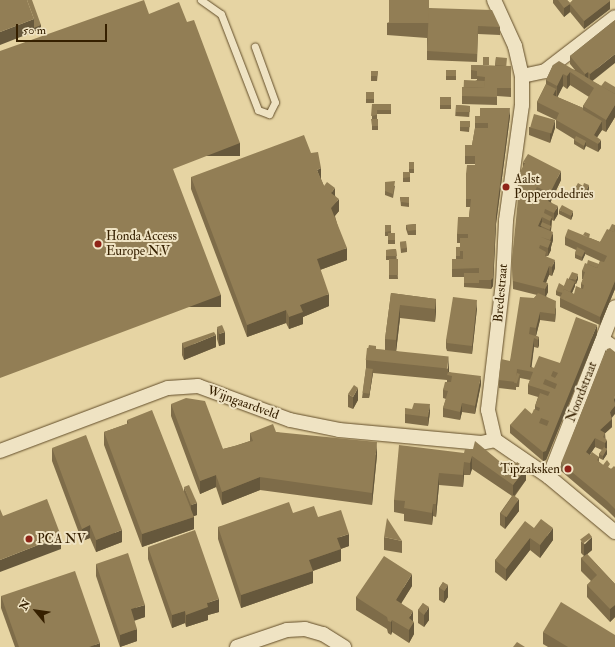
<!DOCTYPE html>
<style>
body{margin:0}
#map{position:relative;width:615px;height:647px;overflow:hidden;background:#e6d4a3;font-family:"IM FELL Double Pica",serif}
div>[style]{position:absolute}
.roads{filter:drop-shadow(0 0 1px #624d29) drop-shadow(0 0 1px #624d29)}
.lane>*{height:7px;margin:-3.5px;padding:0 3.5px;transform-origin:3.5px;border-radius:3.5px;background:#efe3c3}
.street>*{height:14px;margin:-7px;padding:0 7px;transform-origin:7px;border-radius:7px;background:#efe3c3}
.wall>*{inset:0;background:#7e6c49;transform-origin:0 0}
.shaded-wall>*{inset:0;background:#66583c;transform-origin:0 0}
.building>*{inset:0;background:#927e55;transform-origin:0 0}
.dots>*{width:11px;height:11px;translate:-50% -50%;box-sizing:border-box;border:2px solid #efe3c3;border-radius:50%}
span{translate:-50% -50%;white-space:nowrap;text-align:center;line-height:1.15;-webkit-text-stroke:4px #efe3c3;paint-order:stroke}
.poi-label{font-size:13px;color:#362000}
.left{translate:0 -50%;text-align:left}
.right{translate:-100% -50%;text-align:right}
.street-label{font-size:13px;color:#362000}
.north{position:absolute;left:16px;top:591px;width:40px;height:40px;-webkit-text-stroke:3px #efe3c3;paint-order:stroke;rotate:299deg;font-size:11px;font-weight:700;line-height:16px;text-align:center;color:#362000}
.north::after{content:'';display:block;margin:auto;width:14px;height:18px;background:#362000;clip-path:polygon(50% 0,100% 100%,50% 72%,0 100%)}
.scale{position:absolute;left:16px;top:24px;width:91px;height:18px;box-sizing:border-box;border:2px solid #362000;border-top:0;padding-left:5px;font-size:12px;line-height:14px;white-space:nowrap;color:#362000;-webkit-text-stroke:3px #efe3c3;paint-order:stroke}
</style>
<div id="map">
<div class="roads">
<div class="lane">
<div style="left:201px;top:0;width:24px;rotate:35deg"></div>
<div style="left:221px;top:14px;width:103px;rotate:68.9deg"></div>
<div style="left:258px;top:110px;width:12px;rotate:20deg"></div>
<div style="left:269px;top:114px;width:13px;rotate:-63deg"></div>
<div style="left:275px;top:102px;width:59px;rotate:-110deg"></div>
</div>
<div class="street">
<div style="left:494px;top:0;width:51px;rotate:65.5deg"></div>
<div style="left:515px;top:46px;width:31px;rotate:77deg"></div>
<div style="left:522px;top:76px;width:29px;rotate:90deg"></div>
<div style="left:522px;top:105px;width:117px;rotate:97.9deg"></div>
<div style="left:506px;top:221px;width:61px;rotate:92.8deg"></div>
<div style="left:503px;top:282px;width:129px;rotate:96.7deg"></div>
<div style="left:488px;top:410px;width:31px;rotate:77deg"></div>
<div style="left:495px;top:440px;width:65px;rotate:34.4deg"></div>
<div style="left:549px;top:477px;width:86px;rotate:39.8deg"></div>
<div style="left:522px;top:76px;width:24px;rotate:-12deg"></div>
<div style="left:545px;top:71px;width:88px;rotate:-37.6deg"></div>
<div style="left:603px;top:340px;width:14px;rotate:34deg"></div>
<div style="left:0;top:451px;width:179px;rotate:-20.6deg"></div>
<div style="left:168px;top:388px;width:30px;rotate:-4deg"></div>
<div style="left:198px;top:386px;width:98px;rotate:20.3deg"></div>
<div style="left:290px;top:420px;width:50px;rotate:11.5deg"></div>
<div style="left:339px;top:430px;width:143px;rotate:5.2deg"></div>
<div style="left:481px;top:443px;width:14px;rotate:-12deg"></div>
<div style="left:549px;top:477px;width:182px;rotate:-68.8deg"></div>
<div style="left:237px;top:647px;width:53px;rotate:-18.8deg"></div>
<div style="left:287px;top:630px;width:18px;rotate:-3deg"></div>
<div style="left:305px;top:629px;width:19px;rotate:16deg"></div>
<div style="left:323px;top:634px;width:25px;rotate:32deg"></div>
</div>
</div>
<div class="wall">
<div style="clip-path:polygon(553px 0,567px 0,570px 3px,573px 0,610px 0,610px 9px,584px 29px,570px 12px,564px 17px,553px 3px)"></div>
<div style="clip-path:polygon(429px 8px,500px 27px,500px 35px,478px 34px,477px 62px,427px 60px,427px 38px,387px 35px,387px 23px)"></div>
<div style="clip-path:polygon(evenodd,615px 20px,592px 81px,601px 86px,615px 87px,615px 117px,606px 132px,602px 130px,597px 137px,601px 148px,598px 152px,586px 146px,584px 150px,574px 144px,574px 139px,556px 128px,556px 120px,537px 111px,537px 102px,546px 84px,546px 80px,553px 65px,575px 70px,570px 64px,570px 56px,615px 20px,570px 85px,589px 97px,583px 106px,583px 108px,557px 97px,563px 86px,567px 89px,570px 85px)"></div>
<div style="clip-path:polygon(496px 57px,506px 66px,511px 66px,511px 97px,497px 96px,497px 105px,462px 104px,462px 87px,464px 87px,477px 80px,477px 79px,471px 79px,471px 65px,495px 66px)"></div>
<div style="left:446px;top:70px;width:10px;height:10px"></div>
<div style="clip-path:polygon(371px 71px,378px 71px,377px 81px,371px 81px)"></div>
<div style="left:366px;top:92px;width:8px;height:11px"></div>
<div style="left:440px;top:97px;width:11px;height:12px"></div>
<div style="clip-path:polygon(372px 104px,391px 104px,391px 114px,377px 114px,377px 119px,378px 119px,378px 130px,372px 130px)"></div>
<div style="left:456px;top:105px;width:14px;height:11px;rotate:4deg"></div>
<div style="clip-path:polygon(475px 116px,510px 116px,496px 224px,493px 286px,491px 289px,464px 287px,464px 277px,452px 277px,452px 259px,456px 259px,456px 247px,460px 247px,460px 259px,460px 243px,457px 243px,457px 234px,469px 217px,470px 207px,466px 207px,466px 174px,475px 165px,475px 164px,465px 164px,465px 156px,472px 145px,475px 128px)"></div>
<div style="clip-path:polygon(460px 121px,470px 121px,469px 132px,460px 131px)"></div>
<div style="clip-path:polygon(529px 127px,555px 128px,550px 143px,529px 135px)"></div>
<div style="clip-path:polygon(409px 162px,414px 162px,414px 173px,410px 173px,410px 182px,403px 182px,403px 172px,409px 172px)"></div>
<div style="clip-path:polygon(523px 162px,561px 180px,551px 201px,551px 202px,558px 214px,554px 221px,552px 220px,551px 231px,553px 240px,551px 247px,551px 250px,548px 256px,546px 256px,555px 268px,552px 276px,549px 275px,546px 283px,548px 292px,546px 296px,556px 309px,555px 322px,540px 320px,536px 336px,539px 337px,539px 345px,538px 348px,534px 347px,531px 367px,534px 368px,560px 363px,597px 334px,546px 460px,543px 461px,510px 433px,510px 425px,532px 414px,535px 410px,535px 406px,538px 397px,528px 394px,528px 385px,530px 380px,520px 378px,519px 387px,516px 387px,516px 390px,499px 388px,499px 380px,510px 361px,534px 298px,537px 295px,513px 289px,512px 261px,523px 168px)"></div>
<div style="clip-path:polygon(191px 177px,321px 179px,324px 186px,335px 195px,339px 211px,335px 216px,347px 260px,320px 270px,329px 306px,303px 317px,303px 324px,289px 329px,286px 323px,247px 337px,191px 189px)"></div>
<div style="clip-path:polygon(385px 182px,395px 186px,393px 198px,385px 195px)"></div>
<div style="clip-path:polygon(589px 189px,584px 200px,574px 194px,574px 190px)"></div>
<div style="clip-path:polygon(400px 197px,409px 197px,409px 207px,401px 206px)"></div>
<div style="clip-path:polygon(559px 210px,573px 215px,571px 220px,559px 214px)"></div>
<div style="clip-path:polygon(416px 224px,416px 235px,408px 235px,406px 229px,406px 225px)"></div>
<div style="clip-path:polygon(385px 225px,391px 225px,391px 233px,395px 240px,395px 244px,388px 244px,388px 236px,385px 236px)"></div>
<div style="clip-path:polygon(615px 225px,615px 289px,600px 325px,560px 307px,560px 298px,561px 297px,556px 295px,556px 291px,564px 286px,569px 279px,569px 278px,578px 279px,576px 284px,575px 284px,575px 286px,572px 293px,574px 294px,581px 288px,581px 284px,583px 279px,582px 279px,582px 271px,587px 264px,599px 264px,600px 261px,585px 254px,582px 261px,575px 258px,575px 254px,576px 250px,565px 245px,565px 237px,590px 238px,600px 242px,609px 230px)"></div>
<div style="clip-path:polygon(400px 242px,407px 248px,407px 252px,401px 253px)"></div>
<div style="clip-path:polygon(396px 249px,398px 279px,389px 279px,389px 260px,386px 260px,386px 250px)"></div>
<div style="clip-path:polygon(391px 293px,436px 299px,436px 311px,435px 322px,400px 318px,396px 351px,449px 369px,449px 372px,481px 384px,475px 414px,462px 412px,460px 420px,443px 417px,443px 408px,446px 399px,443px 398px,443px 390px,447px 382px,447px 380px,373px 373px,369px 398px,362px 398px,366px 368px,366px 360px,368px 349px,385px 350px,385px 339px)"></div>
<div style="clip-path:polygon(477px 308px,472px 354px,447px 351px,446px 348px,446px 340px)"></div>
<div style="clip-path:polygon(217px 327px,225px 344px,219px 346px,217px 339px)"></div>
<div style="clip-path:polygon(182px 343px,216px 347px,184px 360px,182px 355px)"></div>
<div style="clip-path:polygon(348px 394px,358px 400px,353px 409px,348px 407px)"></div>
<div style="clip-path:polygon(171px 404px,223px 449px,235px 446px,250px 441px,250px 433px,276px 432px,377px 455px,372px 505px,260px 490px,222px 505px,216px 487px,200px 494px,171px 416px)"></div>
<div style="clip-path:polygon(430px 412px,428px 426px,405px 423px,405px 414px)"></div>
<div style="clip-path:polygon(evenodd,612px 418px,612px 427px,605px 433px,607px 454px,603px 460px,599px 458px,599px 462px,603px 465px,611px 469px,615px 467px,615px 518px,607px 510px,561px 471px,561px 463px,612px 418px,595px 447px,602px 450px,599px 454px,599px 457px,589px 455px,595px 447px)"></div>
<div style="clip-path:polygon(127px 420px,184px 492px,184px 487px,197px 515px,194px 516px,194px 529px,142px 547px,104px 445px,104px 432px,127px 424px)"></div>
<div style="clip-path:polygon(52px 448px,122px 542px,96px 552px,90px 538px,82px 541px,52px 461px)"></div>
<div style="clip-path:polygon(464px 453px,504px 465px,526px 480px,515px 496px,519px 511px,505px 529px,500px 525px,500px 513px,512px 496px,472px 469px,470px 475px,464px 475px,463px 487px,439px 485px,436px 517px,433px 516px,432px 525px,404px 521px,404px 514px,394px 512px,394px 500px)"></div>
<div style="clip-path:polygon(293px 513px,318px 517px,349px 546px,341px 549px,341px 561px,313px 571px,313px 583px,241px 608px,218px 539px,218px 527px)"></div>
<div style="clip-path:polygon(534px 528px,553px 540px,540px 558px,530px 550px,506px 581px,495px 572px,495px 560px)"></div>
<div style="clip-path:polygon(384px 537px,402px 541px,402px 553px,384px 550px)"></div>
<div style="clip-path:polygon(581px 541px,592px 550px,587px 554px,615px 584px,615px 617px,610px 622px,587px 597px,587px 585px,591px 581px,581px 571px,581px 558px,584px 556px,581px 553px)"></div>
<div style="clip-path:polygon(148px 547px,219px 612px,208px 615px,208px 620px,186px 627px,185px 623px,172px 628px,148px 559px)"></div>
<div style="clip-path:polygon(96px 564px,145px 617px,134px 620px,137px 641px,120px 647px,96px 576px)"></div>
<div style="clip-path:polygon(443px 582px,448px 597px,444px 603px,439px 600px,439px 588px)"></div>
<div style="clip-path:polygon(412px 586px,401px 603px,413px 621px,414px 634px,409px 643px,392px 632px,391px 635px,388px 633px,387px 629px,356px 610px,356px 597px)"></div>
<div style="clip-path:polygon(1px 596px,100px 647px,15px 647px,1px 608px)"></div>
<div style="clip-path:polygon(423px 603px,429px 620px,424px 627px,418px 623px,418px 610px)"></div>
<div style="clip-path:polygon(543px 632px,615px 647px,548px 647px,543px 644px)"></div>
</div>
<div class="shaded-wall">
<div style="clip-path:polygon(610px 1px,610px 9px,584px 29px,584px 21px)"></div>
<div style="clip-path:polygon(570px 4px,570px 12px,564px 17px,564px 8px)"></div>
<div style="clip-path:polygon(34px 19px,41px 25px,41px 29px,0 45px,0 32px)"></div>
<div style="clip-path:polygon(615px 54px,615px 63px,590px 83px,590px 74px)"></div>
<div style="clip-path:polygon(570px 72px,570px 85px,567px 89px,567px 76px)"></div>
<div style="clip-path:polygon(588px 72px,588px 80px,585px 82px,585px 74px)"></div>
<div style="clip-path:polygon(563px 74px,563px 86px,557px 98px,557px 86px)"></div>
<div style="clip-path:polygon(556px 89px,556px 97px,553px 95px)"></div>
<div style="clip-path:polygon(615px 105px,615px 117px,606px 132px,606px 120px)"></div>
<div style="clip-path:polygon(510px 108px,510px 116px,496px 224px,493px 286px,491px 289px,491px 280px,496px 215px)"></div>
<div style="clip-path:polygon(555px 120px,555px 128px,550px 143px,550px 134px)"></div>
<div style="clip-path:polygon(602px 121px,602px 130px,594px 142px,594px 135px)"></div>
<div style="clip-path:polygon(601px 140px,601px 148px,598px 152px,598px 144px)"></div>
<div style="clip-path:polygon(586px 141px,586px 145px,584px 150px,584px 146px)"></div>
<div style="left:240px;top:143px;width:13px;height:72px;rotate:90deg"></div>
<div style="clip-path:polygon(321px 168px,321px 181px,317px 170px)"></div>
<div style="clip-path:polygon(561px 171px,561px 180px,551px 201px,551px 205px,548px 201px,550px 197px,550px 193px)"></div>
<div style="clip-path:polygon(589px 185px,589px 189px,584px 200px,584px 195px)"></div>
<div style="clip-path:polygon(335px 188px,335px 201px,331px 193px)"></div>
<div style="clip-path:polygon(339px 199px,339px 211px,331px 220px,331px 208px)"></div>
<div style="clip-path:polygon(558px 206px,558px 214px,554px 221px,554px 213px)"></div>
<div style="clip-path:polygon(573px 211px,573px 215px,571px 220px,571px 216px)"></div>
<div style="clip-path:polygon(542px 217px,542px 226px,538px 230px,538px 226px)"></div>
<div style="clip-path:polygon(552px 217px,551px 230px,548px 238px,550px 229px,550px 221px)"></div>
<div style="clip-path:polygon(553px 232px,553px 240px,551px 247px,551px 250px,548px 256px,548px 248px)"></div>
<div style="clip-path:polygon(347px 248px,347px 260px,317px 271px,317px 259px)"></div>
<div style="clip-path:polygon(585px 251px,585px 255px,582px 261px,582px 257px)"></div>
<div style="clip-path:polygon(555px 260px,555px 268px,552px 276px,552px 267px)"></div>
<div style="clip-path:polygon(549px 266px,549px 275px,543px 290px,543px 282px)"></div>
<div style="clip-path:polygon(578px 274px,578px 279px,576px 284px,576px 280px)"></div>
<div style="clip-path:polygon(615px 281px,615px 289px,600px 325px,600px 317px)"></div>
<div style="clip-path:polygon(575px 282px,575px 286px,569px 300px,569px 296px)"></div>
<div style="clip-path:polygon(548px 283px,548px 292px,545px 298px,545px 289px)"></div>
<div style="clip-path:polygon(329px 294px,329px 306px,303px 317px,303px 324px,289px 329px,289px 317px,300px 305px)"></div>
<div style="left:221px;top:295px;width:12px;height:236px;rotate:90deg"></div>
<div style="clip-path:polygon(436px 299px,436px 311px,435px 322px,435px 309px)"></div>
<div style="clip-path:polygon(477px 300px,477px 308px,472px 354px,472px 346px)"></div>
<div style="clip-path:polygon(556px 301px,556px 309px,555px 322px,555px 314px)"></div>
<div style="clip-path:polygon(400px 305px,400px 318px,396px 353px,396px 340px)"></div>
<div style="clip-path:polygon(286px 310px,286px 323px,247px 337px,247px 325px)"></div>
<div style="clip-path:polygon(540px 312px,540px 320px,536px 336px,536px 328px)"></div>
<div style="clip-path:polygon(597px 325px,597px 334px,546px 460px,543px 461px,543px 452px)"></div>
<div style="clip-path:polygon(225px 332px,225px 344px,219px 346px,219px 334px)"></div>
<div style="clip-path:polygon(216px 335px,216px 347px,184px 360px,184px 348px)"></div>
<div style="clip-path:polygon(539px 337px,539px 345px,538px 348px,538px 340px)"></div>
<div style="clip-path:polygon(534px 338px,534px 347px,531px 372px,530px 367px)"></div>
<div style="clip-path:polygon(449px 356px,449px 375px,448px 375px,448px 368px)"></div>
<div style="clip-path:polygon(373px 369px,373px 373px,369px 398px,369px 394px)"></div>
<div style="clip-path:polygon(481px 376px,481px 384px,475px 414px,475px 406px)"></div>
<div style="clip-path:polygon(358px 388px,358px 400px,353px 409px,353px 397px)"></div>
<div style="clip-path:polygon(615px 396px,615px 414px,610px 420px,610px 412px)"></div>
<div style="clip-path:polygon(462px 403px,462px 412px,460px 420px,460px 412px)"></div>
<div style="clip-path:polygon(430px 404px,430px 412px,428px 426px,428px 417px)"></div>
<div style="clip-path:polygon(612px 419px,612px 427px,600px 438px,600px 430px)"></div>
<div style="clip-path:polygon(595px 438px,595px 447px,586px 461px,586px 452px)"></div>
<div style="clip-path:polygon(607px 440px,607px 448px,605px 451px,605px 443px)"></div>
<div style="clip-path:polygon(377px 442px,377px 455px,372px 505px,372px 493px)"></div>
<div style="clip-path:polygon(607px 449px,607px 454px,603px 460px,603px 456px)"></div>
<div style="clip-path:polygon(472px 456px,472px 469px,470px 475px,470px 463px)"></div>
<div style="clip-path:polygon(464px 462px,464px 475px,463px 487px,463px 475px)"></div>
<div style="clip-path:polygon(526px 468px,526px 480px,513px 497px,513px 485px)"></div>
<div style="clip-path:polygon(439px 473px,439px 485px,436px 517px,436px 504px)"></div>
<div style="clip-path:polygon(216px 475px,216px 487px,200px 494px,200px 481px)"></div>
<div style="clip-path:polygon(260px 477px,260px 490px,222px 505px,222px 492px)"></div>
<div style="clip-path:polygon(519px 499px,519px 511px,505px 529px,505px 517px)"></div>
<div style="clip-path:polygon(197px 503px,197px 515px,191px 517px,191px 505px)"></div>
<div style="clip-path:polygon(433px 504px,433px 516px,432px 525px,432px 513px)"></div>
<div style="clip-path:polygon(194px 517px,194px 529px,142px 547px,142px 534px)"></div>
<div style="clip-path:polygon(90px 525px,90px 538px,82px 541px,82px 529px)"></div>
<div style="clip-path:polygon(553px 528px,553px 540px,540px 558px,540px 545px)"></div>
<div style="clip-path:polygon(122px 530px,122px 542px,96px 552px,96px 540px)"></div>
<div style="clip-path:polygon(349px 534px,349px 546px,337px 550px,337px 538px)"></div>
<div style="clip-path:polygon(61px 536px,61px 549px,0 572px,0 560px)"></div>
<div style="clip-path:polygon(592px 537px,592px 550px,584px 557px,584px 545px)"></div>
<div style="clip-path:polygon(530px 538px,530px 550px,506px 581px,506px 569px)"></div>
<div style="clip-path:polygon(341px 549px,341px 561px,309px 572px,309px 560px)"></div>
<div style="clip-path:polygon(313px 571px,313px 583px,241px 608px,241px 595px)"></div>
<div style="clip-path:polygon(412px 574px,412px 586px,396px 612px,396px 600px)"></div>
<div style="clip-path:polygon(448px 585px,448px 597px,444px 603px,444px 591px)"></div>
<div style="clip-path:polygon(219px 599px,219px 612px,208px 615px,208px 620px,186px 627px,186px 615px,207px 603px)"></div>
<div style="clip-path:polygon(145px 605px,145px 617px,131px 622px,131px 609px)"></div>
<div style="clip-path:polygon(615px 605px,615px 617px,610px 622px,610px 609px)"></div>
<div style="clip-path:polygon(429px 607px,429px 620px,424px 627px,424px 615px)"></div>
<div style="clip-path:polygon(185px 611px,185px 623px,172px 628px,172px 615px)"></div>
<div style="clip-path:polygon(413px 611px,413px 623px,414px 622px,414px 634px,409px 643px,409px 618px)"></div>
<div style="clip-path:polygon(392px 620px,392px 632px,391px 635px,391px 622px)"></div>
<div style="clip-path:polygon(137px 629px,137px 641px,120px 647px,120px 635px)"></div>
<div style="clip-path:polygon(100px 643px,100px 647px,89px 647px)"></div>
</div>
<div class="building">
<div style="clip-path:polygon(0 0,27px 0,34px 19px,0 32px)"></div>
<div style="clip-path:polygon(27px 0,32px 0,41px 25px,34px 28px,34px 19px)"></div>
<div style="clip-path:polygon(144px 0,149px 14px,179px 2px,187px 22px,194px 20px,240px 143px,173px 169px,221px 295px,0 378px,0 51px)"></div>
<div style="left:389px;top:0;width:40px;height:23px"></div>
<div style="clip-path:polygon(558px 0,567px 0,570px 3px,573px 0,610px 0,610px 1px,584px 21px,570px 4px,564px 8px)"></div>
<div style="clip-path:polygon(429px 8px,492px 10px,500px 27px,478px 26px,477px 54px,427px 51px)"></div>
<div style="clip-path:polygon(615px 20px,615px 54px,590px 74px,588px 72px,585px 74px,570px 56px)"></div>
<div style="left:483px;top:57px;width:6px;height:8px"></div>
<div style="left:496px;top:57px;width:11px;height:8px;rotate:5deg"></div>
<div style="clip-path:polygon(559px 61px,615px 94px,615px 105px,606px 120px,583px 106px,594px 88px,570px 72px,567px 76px,563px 74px,557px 86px,546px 80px,553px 65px)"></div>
<div style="clip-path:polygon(471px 65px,511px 66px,511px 88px,497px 88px,497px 97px,462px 96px,462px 87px,484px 88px,485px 77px,477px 76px,477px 71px,471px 70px)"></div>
<div style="left:446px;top:70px;width:10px;height:6px"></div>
<div style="clip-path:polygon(371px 71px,378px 71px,377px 76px,371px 76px)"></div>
<div style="left:464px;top:80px;width:21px;height:7px;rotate:3deg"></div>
<div style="clip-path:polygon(605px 81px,615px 87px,615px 94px,601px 86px)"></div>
<div style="clip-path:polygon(546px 84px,556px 89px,553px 95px,583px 108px,583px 110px,602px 121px,594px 135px,601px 140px,598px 144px,556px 120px,559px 113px,537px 102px)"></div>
<div style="left:366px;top:92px;width:8px;height:7px"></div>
<div style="left:440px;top:97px;width:11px;height:8px"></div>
<div style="clip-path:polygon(372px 104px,391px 104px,391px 110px,377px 110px,377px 115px,371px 116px)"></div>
<div style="clip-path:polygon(456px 105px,470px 106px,470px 112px,456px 112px)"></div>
<div style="clip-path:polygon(480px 108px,510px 108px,496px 215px,493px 278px,491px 280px,479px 280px,479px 268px,452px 269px,452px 259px,463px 259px,463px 251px,460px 251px,460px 238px,468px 238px,468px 234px,457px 234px,458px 217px,469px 217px,471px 199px,466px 199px,466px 174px,467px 165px,475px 165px,475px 156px,465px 156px,465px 145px,472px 145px,475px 128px,488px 128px,488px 123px,475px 123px,475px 116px,480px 116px)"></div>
<div style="left:534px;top:114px;width:22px;height:14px;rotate:16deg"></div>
<div style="clip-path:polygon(371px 119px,378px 119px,378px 126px,372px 126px)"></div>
<div style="left:460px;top:121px;width:10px;height:6px"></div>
<div style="clip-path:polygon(304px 135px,311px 153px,318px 152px,321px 168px,317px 170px,324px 186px,327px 182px,335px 188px,331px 193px,339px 199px,331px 208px,347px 248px,317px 259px,329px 294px,300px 305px,303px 312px,289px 317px,286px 310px,247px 325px,191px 177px)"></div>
<div style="clip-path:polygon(576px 136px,586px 141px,584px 146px,574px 140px)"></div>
<div style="clip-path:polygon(528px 154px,561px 171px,550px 193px,537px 187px,535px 191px,551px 196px,548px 201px,558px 206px,554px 213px,545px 209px,544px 213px,552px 217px,550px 221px,542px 217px,538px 226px,553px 232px,550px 240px,541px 237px,551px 241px,548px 248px,540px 245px,539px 248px,546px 252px,545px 256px,555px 260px,552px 267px,549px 266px,543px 282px,548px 283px,545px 289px,513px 281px,512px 261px,519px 188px,521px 170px,525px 163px,523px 162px)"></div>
<div style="left:409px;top:162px;width:5px;height:7px"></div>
<div style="clip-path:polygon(403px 172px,410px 172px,410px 177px,403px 178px)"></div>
<div style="clip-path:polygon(395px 181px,393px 194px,385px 191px,385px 182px)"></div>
<div style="clip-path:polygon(578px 183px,583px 186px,584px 183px,589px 185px,584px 195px,574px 190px)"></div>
<div style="clip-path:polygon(400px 197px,409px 197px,409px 203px,401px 202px)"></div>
<div style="clip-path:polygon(562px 205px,573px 211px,571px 216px,559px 210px)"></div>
<div style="left:542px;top:222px;width:10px;height:4px;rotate:24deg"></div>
<div style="clip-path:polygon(416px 224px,416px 230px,408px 231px,406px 225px)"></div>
<div style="clip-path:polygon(612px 224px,615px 225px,615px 228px,614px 232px,609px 230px)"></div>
<div style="clip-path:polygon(385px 225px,391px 225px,391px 231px,385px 232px)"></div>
<div style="clip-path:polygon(615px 228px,615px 281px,600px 317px,560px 298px,564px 289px,574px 294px,576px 286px,583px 289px,584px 285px,581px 284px,585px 272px,582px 271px,585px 263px,597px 268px,600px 261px,604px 262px,607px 256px,565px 237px,568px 229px,600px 242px,607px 229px,614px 232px)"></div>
<div style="clip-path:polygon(585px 232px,590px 234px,589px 238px,583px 235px)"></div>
<div style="left:388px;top:233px;width:7px;height:7px"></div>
<div style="left:406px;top:241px;width:7px;height:6px;rotate:82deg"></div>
<div style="left:456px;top:247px;width:4px;height:9px"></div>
<div style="clip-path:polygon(577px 247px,585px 251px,582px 257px,575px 254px)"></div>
<div style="clip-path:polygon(396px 249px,397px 256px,386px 256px,386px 250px)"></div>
<div style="left:389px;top:259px;width:9px;height:16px"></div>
<div style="clip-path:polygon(588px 260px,599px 264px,597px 268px,587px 264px)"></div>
<div style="clip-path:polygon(572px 272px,578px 274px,576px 280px,569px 278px)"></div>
<div style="left:464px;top:273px;width:15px;height:10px"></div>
<div style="clip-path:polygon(567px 278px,575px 282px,570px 292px,564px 289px,563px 293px,556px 291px,559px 283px,564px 286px)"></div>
<div style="clip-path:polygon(391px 293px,436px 299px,435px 309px,400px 305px,396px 340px,385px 339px)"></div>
<div style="clip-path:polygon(evenodd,538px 293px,556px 301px,555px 314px,540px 312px,536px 328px,530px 327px,529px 334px,539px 337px,538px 340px,534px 338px,530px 367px,534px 368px,539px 356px,560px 363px,576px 317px,597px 325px,546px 451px,543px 452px,510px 425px,525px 408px,532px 414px,534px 409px,539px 411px,540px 408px,535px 406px,540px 393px,548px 396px,550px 392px,528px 385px,533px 372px,517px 369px,516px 382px,499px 380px,501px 359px,510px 361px,520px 297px,534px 298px,538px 293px,553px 371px,558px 373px,555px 378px,551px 376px,553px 371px,538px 293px,545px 379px,557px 384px,555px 389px,543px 384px,545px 379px,538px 293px,541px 418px,549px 421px,547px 426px,539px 423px,541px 418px)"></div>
<div style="clip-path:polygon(453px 297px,477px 300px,472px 346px,447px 343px,446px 340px)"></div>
<div style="clip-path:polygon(222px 325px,225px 332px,219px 334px,217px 327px)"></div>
<div style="clip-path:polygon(214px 332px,216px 335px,184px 348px,182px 343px)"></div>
<div style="clip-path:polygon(369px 345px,376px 346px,376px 349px,368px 349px)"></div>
<div style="left:367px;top:348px;width:82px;height:12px;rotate:6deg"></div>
<div style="clip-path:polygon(610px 348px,615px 352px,615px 396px,614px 400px,615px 403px,615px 406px,610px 412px,612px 419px,600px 430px,605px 433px,603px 437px,607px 440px,605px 443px,595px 438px,586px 452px,590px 455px,592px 452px,599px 457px,597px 460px,603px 465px,607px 460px,610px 464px,608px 467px,611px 469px,614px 466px,615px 467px,615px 509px,607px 501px,561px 463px,607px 349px)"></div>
<div style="left:366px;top:368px;width:7px;height:25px;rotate:8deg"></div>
<div style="clip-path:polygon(448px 372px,481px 376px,475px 406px,462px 403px,460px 412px,443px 408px,448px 391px,443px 390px,445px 382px,451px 382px,452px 376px,447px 375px)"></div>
<div style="left:517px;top:373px;width:3px;height:10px;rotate:18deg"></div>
<div style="clip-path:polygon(354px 385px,358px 388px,353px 397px,348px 394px)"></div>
<div style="clip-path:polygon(186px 398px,205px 401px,223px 449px,253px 441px,250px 433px,273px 424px,276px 432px,377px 442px,372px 493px,260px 477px,222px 492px,216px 475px,200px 481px,171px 404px)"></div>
<div style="clip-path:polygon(414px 403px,430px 404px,428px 417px,405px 414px,405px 408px,412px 409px)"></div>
<div style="clip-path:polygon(152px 410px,194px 517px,142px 534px,104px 432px,129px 423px,127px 420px)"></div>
<div style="clip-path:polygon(86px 435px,122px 530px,96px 540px,90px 525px,82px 529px,52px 448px)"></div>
<div style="clip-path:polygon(250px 441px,250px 442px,235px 446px)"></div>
<div style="clip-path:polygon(475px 441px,504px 465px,508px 461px,514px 466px,517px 462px,526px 468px,513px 485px,472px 456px,470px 463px,464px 462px,463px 475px,439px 473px,436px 504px,433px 504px,432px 513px,404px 508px,405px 501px,394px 500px,399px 445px,464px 453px,465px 449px,473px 449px)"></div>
<div style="clip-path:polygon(604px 447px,607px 449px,603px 456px,599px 454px)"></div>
<div style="clip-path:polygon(189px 485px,197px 503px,191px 505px,184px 487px)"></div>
<div style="left:513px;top:495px;width:7px;height:22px;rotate:34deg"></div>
<div style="clip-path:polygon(47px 499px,61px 536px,0 560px,0 509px,3px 516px)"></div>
<div style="clip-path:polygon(289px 502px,293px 513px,314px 506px,318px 517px,341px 510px,349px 534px,337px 538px,341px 549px,309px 560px,313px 571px,241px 595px,218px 527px)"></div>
<div style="clip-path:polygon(387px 518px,402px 541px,384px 537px)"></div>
<div style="clip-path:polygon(541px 519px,553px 528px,540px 545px,530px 538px,506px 569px,495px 560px,525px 521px,534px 528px)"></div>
<div style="clip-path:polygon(195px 530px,219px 599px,207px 603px,208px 607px,186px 615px,185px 611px,172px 615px,148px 547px)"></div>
<div style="left:589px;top:533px;width:5px;height:11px;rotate:53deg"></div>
<div style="clip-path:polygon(128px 553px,145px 605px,131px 609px,137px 629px,120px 635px,96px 564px)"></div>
<div style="clip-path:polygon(587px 554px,615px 584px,615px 605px,610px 609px,587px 585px,597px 575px,581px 558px)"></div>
<div style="clip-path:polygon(384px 556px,412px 574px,396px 600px,413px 611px,409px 618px,414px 622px,409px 630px,392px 620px,391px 622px,388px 621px,387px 617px,356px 597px)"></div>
<div style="clip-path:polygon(75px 571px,100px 643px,89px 647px,19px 647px,1px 596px)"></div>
<div style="left:443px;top:582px;width:6px;height:7px;rotate:31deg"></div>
<div style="clip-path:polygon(561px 602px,615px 635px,615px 647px,568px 647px,543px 632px)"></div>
<div style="clip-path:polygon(423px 603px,429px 607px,424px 615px,418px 610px)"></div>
<div style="clip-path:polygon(517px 642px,525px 647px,513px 647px)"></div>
</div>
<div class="dots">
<div style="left:506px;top:187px;background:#8f2418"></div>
<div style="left:98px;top:244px;background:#8f2418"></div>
<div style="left:568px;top:469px;background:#8f2418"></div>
<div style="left:29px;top:539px;background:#8f2418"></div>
</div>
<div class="poi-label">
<span class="left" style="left:514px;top:187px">Aalst<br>Popperodedries</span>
<span class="left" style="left:106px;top:244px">Honda Access<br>Europe N.V</span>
<span class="right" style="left:560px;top:469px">Tipzaksken</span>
<span class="left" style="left:37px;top:539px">PCA NV</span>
</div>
<div class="street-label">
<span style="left:501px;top:293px;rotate:-85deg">Bredestraat</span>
<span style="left:582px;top:392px;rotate:-69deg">Noordstraat</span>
<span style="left:243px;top:403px;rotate:20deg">Wijngaardveld</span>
</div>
<div class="north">N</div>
<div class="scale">50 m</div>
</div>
